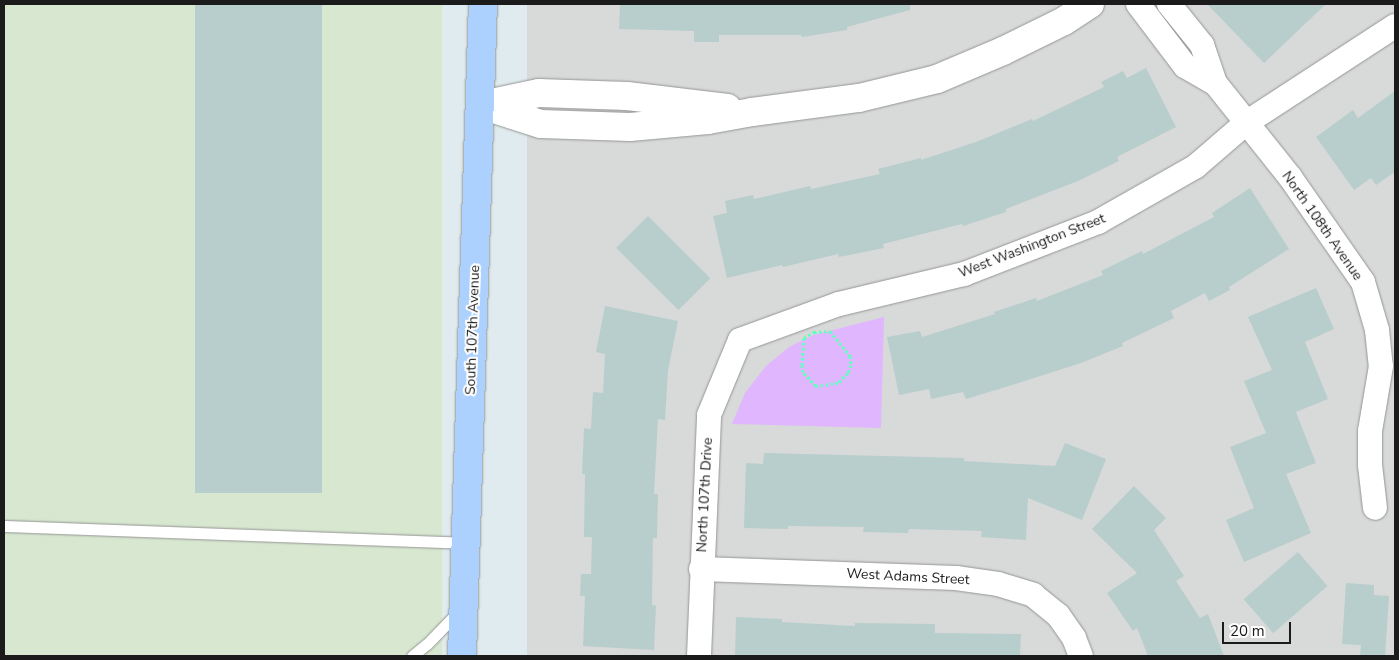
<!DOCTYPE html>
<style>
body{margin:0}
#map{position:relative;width:1399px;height:660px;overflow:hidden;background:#dfebee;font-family:"Nunito Sans",sans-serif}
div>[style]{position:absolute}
.residential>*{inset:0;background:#d8d9d9;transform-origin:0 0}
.industrial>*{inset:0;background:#d8e8d0;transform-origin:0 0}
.park>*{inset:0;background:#e0b6fe}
.building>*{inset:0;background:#b8cecc;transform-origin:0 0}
.path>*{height:3px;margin-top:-1.5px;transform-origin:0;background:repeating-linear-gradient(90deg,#5fffbf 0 2.5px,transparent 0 5px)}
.roads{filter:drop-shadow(0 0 1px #959595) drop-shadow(0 0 1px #959595)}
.service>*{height:11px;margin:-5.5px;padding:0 5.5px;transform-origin:5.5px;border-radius:5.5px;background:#fff}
.minor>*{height:24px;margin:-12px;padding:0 12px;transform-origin:12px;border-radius:12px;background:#fff}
.tertiary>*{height:28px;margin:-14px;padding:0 14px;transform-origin:14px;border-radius:14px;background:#fff}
.secondary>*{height:28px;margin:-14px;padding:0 14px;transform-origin:14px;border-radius:14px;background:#acd1ff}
span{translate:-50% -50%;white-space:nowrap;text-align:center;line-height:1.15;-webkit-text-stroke:4px #fff;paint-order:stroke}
.street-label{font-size:14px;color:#1b1b1b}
.frame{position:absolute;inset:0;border:5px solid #1b1b1b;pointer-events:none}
.scale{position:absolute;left:1222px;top:622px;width:69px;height:22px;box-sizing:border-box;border:2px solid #1b1b1b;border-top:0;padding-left:6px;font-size:15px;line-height:18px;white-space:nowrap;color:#1b1b1b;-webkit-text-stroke:4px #fff;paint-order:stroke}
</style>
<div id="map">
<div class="residential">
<div style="left:527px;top:4px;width:868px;height:652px"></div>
</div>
<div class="industrial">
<div style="left:4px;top:4px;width:438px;height:652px"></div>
</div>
<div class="park">
<div style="clip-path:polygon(884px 317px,881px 428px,732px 424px,745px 393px,766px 366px,789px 347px,813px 335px)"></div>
</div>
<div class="building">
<div style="left:195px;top:4px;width:127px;height:489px"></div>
<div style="clip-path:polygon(620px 4px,910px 4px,910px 10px,847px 27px,847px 30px,802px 37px,801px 35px,719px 35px,719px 42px,694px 42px,694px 31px,619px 29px)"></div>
<div style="clip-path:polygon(1207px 4px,1326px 4px,1264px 63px)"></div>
<div style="clip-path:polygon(1146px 68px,1176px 127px,1117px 157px,1119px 161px,1078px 181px,1006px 209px,1006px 212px,963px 226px,962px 224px,883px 244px,884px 248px,839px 257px,838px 254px,783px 267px,782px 265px,727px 278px,713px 216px,727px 213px,725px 201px,753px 195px,754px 199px,810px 186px,811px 189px,880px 174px,878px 169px,921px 158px,921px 160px,976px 142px,1032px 119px,1033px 121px,1104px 87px,1101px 82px,1123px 71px,1127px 78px)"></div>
<div style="clip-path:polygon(1395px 91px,1395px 172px,1376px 185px,1371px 178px,1354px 190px,1316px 137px,1353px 110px,1358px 118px)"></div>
<div style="clip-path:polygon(1250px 188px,1289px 249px,1229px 287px,1230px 290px,1209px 301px,1205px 293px,1171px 311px,1174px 318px,1122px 343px,1123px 346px,1081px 363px,1009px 386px,966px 399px,963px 392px,931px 399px,929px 389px,899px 395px,887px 337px,920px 331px,922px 337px,995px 314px,994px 312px,1036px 298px,1037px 301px,1103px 275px,1101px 271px,1142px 251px,1143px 254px,1214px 217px,1212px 213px)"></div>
<div style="left:648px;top:216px;width:88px;height:45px;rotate:45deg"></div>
<div style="clip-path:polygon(1316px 288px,1334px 329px,1305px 342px,1328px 399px,1296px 412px,1316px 463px,1286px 474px,1311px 533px,1244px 562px,1226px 520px,1254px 508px,1230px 447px,1266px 433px,1244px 381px,1272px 370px,1248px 317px)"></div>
<div style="clip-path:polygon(605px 306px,678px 321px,668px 370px,665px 420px,658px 419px,654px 494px,658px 494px,657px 538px,653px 538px,652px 605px,656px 606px,654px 650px,583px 646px,585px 596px,580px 596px,581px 574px,591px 574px,592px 537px,584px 537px,585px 474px,582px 474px,584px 428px,591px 429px,593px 392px,603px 393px,605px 354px,596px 352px)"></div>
<div style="clip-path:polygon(1065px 443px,1106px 459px,1082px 520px,1028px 498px,1026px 540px,981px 537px,982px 531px,909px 529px,908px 533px,863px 532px,864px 527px,788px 526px,788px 529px,744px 528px,746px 463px,763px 464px,764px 453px,964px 458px,964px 461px,1055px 466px)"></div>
<div style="clip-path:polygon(1134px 486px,1166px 518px,1154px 530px,1184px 576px,1176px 581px,1200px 618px,1208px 614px,1224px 656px,1148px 656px,1137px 628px,1133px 631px,1107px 593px,1137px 573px,1092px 529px)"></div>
<div style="left:1298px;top:552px;width:45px;height:72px;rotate:49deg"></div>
<div style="clip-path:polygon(1346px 583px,1374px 585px,1374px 595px,1389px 596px,1385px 656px,1360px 656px,1361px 645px,1342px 644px)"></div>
<div style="clip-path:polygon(736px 617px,782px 619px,782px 622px,855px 626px,855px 623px,935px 624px,935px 633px,1021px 634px,1020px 656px,735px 656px)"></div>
</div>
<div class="path">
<div style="left:830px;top:331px;width:32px;rotate:51deg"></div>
<div style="left:850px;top:356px;width:9px;rotate:84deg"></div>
<div style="left:851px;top:365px;width:9px;rotate:111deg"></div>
<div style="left:848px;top:373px;width:14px;rotate:135deg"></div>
<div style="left:838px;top:383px;width:22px;rotate:172deg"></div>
<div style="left:816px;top:386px;width:19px;rotate:-133deg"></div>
<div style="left:803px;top:372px;width:7px;rotate:-98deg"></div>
<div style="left:802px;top:365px;width:27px;rotate:-86deg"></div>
<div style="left:804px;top:338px;width:12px;rotate:-31deg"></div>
<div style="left:814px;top:332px;width:16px;rotate:-4deg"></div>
</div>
<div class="roads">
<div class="service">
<div style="left:4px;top:526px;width:461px;rotate:2.1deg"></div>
<div style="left:412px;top:656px;width:19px;rotate:-39deg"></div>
<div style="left:427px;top:644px;width:46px;rotate:-45.9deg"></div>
</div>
<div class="minor">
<div style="left:1138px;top:4px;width:78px;rotate:52.8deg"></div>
<div style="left:1185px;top:66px;width:34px;rotate:30deg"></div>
<div style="left:1169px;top:4px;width:53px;rotate:51.2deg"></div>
<div style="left:1202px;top:45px;width:40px;rotate:71.1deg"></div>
<div style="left:1215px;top:83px;width:120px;rotate:51.4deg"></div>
<div style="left:1290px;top:177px;width:128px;rotate:55.2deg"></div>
<div style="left:1363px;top:282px;width:50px;rotate:73.7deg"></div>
<div style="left:1377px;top:330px;width:36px;rotate:84deg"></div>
<div style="left:1381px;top:366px;width:66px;rotate:99.6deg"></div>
<div style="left:1370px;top:431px;width:34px;rotate:90deg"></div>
<div style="left:1370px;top:465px;width:43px;rotate:83.4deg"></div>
<div style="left:701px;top:569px;width:255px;rotate:2deg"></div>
<div style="left:956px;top:578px;width:42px;rotate:8.1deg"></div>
<div style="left:998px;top:584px;width:37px;rotate:17deg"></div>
<div style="left:1033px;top:595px;width:32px;rotate:39deg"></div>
<div style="left:1058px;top:615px;width:28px;rotate:55deg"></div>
<div style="left:1074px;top:638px;width:19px;rotate:69deg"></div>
<div style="left:699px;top:656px;width:241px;rotate:-87.6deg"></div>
<div style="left:709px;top:415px;width:81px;rotate:-67.5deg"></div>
<div style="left:740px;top:340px;width:105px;rotate:-20deg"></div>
<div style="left:839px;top:304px;width:129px;rotate:-13.5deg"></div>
<div style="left:964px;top:274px;width:144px;rotate:-21.2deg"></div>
<div style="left:1098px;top:222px;width:112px;rotate:-29.6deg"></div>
<div style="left:1195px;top:167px;width:67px;rotate:-40.8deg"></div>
<div style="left:1246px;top:123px;width:178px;rotate:-33.1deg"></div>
</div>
<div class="tertiary">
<div style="left:481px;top:105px;width:63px;rotate:17.6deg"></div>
<div style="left:541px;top:124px;width:89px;rotate:1.9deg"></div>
<div style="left:630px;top:127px;width:78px;rotate:-5.1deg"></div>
<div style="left:708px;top:120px;width:45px;rotate:-10.3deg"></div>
<div style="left:752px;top:112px;width:108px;rotate:-7.5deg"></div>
<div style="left:859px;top:98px;width:80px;rotate:-13.7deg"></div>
<div style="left:937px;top:79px;width:72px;rotate:-23deg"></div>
<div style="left:1003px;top:51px;width:68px;rotate:-26.2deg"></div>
<div style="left:1064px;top:21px;width:31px;rotate:-33deg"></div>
<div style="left:482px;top:105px;width:58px;rotate:-11.9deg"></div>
<div style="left:539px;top:93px;width:88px;rotate:2deg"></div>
<div style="left:627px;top:96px;width:101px;rotate:6.8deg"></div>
</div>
<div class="secondary">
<div style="left:462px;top:656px;width:652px;rotate:-88.16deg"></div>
</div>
</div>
<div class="street-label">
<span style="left:1322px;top:226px;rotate:55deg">North 108th Avenue</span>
<span style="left:1032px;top:246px;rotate:-21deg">West Washington Street</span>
<span style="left:473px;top:330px;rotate:-88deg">South 107th Avenue</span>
<span style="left:705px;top:495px;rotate:-87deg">North 107th Drive</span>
<span style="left:908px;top:577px;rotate:3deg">West Adams Street</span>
</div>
<div class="frame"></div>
<div class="scale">20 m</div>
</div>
